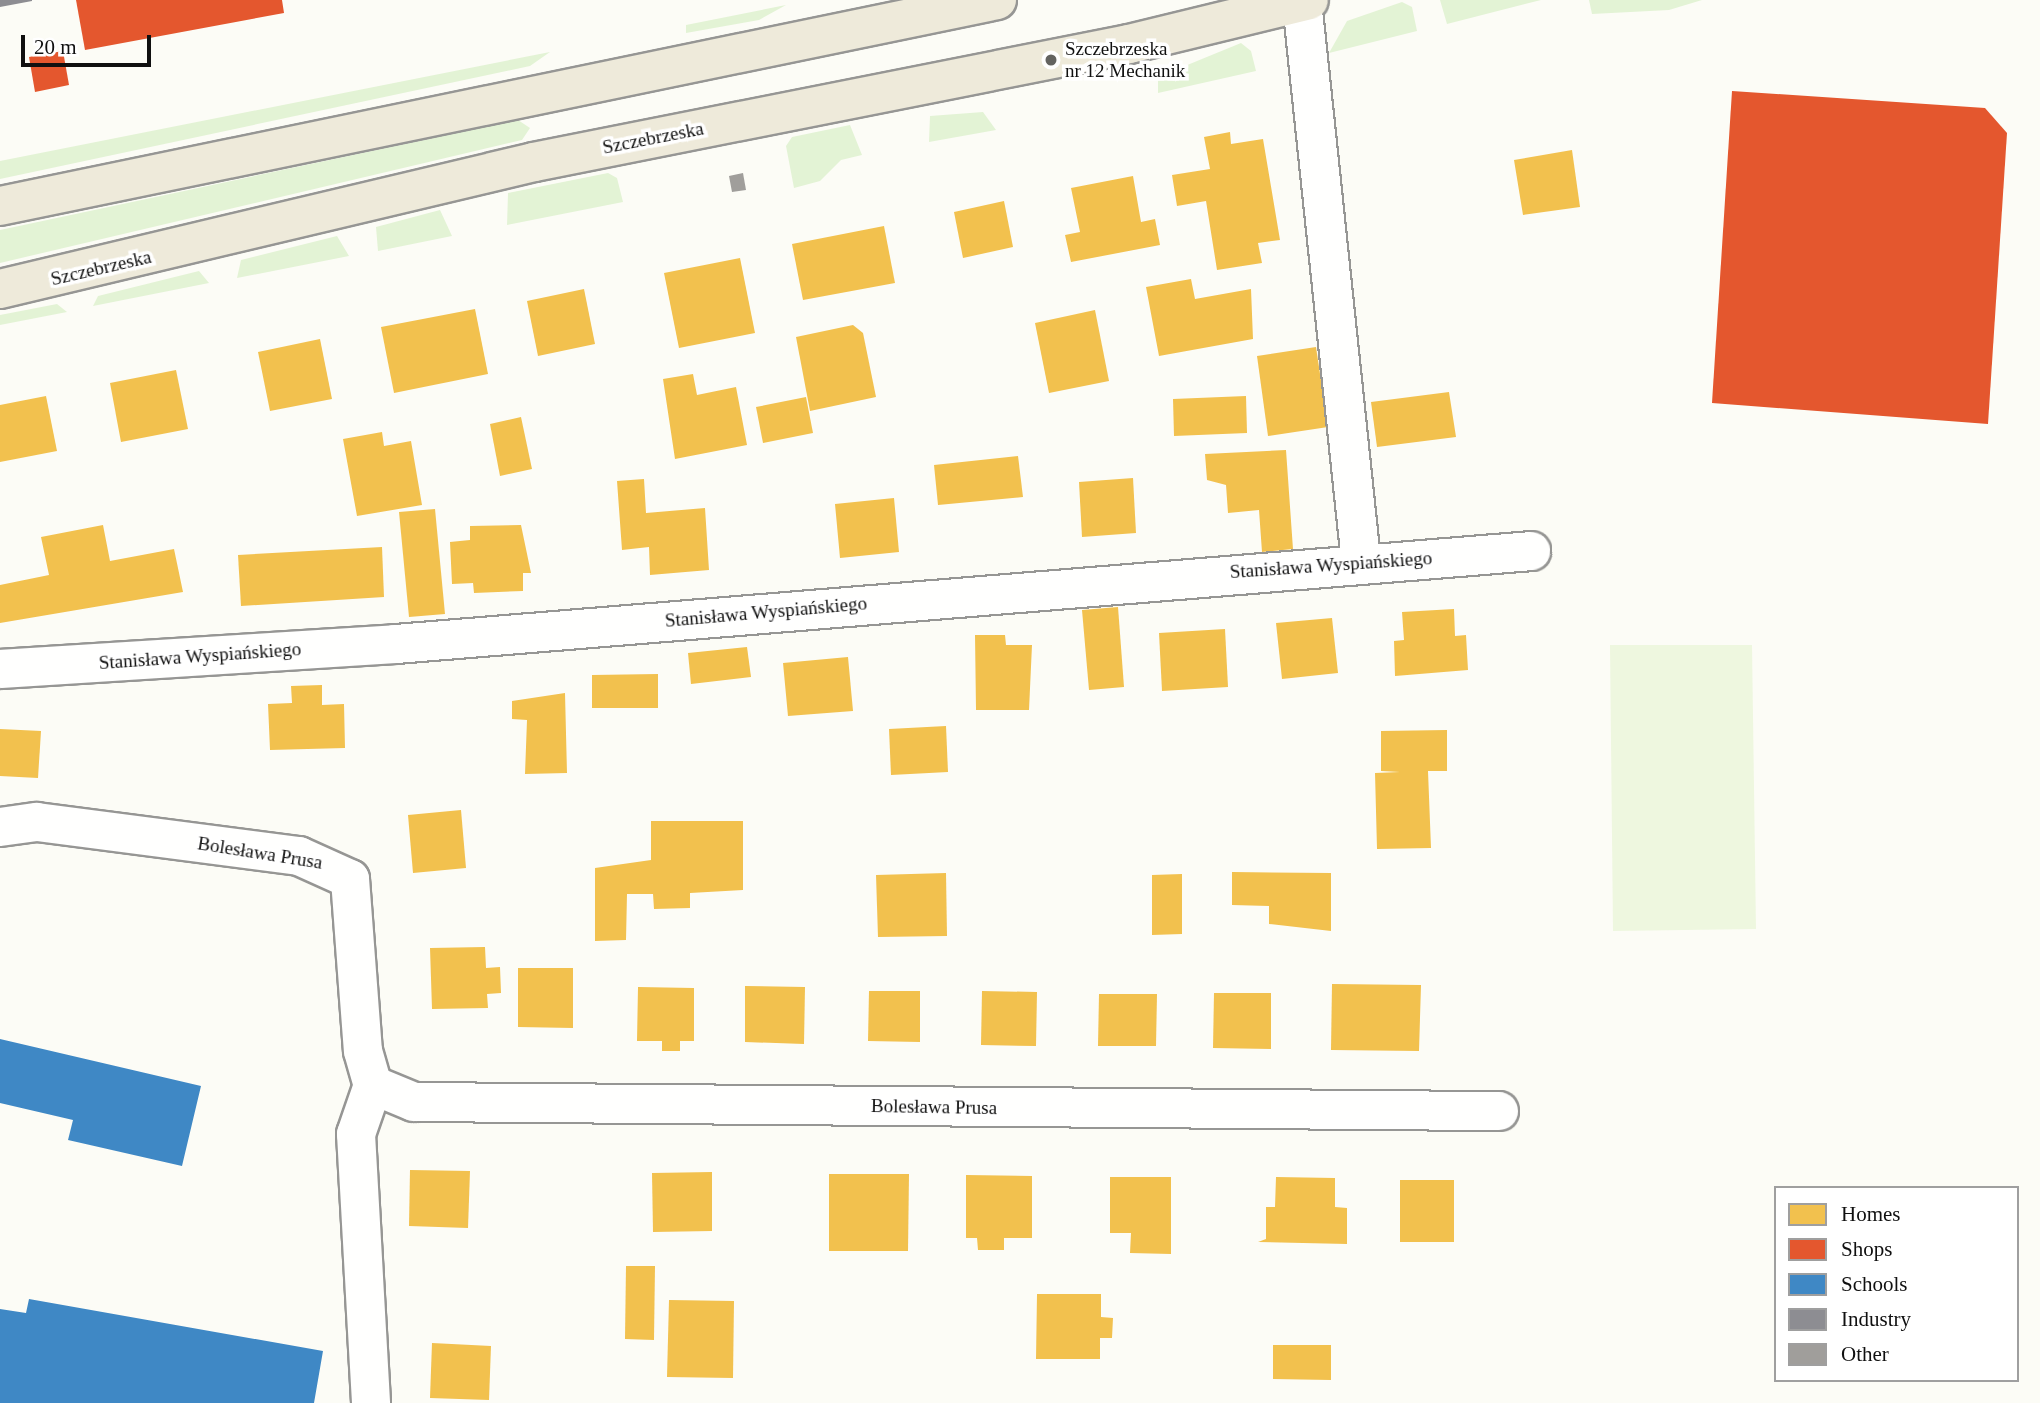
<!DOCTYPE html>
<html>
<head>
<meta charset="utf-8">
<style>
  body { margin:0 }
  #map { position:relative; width:2040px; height:1403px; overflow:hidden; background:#fcfcf6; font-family:"Times New Roman",serif }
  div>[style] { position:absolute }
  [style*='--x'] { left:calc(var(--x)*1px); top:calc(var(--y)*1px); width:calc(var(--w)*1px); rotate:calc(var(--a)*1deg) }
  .green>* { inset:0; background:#e3f3d5 }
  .pitch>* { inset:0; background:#eef7df }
  .homes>* { inset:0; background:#f2c14e }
  .shops>* { inset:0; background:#e4572e }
  .schools>* { inset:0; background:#3f88c5 }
  .industry>* { inset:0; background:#8d8d92 }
  .building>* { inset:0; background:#a09e9b }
  .roads { filter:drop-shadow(2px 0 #969694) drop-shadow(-2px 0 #969694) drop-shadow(0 2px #969694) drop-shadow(0 -2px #969694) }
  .minor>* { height:38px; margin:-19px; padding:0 19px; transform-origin:19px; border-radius:19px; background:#fffffe }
  .primary>* { height:38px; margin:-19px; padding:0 19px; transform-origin:19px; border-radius:19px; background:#eeeada }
  .dots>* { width:19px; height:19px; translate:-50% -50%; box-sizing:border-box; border:4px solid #fff; border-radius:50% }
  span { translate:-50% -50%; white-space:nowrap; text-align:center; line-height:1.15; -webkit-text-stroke:7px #fff; paint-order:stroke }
  .poi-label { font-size:19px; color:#101010 }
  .left { translate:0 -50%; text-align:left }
  .street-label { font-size:19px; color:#101010 }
  .legend { position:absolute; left:1774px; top:1186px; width:245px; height:196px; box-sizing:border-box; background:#fff; border:2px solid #9f9f9f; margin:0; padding:9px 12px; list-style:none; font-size:21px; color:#101010 }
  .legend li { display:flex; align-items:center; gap:14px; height:35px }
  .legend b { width:35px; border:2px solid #9f9f9f }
  .scale { position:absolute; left:21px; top:35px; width:130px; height:32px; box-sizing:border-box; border:4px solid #101010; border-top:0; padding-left:9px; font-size:21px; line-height:24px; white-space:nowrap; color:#101010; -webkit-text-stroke:5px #fff; paint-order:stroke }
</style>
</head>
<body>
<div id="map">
  <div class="green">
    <i style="clip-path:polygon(1440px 0,1541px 0,1447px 24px)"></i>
    <i style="clip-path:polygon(1589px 0,1702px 0,1669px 10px,1592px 14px)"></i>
    <i style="clip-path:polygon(1402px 2px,1412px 7px,1417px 31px,1329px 53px,1347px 21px)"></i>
    <i style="clip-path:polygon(786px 5px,759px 20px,686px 33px,686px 25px)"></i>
    <i style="clip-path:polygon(1241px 43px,1251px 51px,1256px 71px,1158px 93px,1158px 77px)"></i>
    <i style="clip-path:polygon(550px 52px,530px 66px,0 179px,0 161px)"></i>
    <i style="clip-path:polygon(983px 112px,996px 130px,929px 142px,930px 116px)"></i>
    <i style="clip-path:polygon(518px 120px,530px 128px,522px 140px,0 263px,0 230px)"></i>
    <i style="clip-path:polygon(850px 125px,862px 155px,841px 160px,820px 181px,794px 188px,786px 146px,792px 137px)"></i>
    <i style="clip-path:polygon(608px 173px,617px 178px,623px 202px,507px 225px,508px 193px)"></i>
    <i style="clip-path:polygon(440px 210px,452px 236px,378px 251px,376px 227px)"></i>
    <i style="clip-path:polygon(337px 236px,349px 256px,237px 278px,241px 260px)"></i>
    <i style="clip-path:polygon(199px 271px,209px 283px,93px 306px,98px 296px)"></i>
    <i style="clip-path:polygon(57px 304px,67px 312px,0 325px,0 315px)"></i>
  </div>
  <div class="pitch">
    <i style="clip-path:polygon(1610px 645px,1752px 645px,1756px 929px,1613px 931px)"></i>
  </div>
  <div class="homes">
    <i style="clip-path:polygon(1230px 132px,1231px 144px,1263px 139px,1280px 240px,1258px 243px,1262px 263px,1217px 270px,1206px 201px,1177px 206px,1172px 175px,1210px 169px,1204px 137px)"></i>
    <i style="clip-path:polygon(1572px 150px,1580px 207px,1523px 215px,1514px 160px)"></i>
    <i style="clip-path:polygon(1133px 176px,1141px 222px,1155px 219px,1160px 245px,1071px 262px,1065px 235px,1080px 232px,1071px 188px)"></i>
    <i style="clip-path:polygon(1004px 201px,1013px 247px,963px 258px,954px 212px)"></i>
    <i style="clip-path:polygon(884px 226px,895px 283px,803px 300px,792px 244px)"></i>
    <i style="clip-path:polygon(740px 258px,755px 333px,679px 348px,664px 273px)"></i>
    <i style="clip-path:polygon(1191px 279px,1195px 299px,1251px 289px,1253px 339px,1159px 356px,1146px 287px)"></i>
    <i style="clip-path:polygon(584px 289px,595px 344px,538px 356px,527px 301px)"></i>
    <i style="clip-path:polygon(475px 309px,488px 374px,394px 393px,381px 327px)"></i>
    <i style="clip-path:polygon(1095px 310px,1109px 381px,1049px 393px,1035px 323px)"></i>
    <i style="clip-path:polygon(853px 325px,863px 333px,876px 397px,810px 411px,796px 337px)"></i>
    <i style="clip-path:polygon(320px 339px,332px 399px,270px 411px,258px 352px)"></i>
    <i style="clip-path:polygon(1316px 347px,1328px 427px,1268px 436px,1257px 356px)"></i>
    <i style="clip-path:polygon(176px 370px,188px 429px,121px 442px,110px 383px)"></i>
    <i style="clip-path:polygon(693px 374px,697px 395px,736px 387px,747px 445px,675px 459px,663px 379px)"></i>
    <i style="clip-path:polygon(1449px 392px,1456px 437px,1377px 447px,1371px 402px)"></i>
    <i style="clip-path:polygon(46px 396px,57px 451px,0 462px,0 405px)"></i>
    <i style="clip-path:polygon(1246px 396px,1247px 433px,1174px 436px,1173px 399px)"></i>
    <i style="clip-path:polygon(806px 397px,813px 433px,763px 443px,756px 407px)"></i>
    <i style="clip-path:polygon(521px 417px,532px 469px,500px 476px,490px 424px)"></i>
    <i style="clip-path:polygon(382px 432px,384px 446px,411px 441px,422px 505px,357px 516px,343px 439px)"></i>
    <i style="clip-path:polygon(1286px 450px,1293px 549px,1262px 552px,1259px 510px,1228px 513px,1226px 485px,1207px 480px,1205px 454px)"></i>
    <i style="clip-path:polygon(1018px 456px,1023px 497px,938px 505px,934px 465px)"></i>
    <i style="clip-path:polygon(1133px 478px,1136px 533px,1082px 537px,1079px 482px)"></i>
    <i style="clip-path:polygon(644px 479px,646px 513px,705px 508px,709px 570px,650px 575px,649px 547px,622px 550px,617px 481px)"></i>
    <i style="clip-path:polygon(894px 498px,899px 552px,840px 558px,835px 504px)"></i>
    <i style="clip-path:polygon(435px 509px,445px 614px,409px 617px,399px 512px)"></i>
    <i style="clip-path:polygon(103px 525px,110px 561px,174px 549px,183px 592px,0 623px,0 585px,49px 575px,41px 537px)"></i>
    <i style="clip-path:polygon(521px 525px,531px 573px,523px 573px,523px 591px,474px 593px,473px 583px,452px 584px,450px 542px,470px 540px,470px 526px)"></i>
    <i style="clip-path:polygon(382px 547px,384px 597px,241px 606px,238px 555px)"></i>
    <i style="clip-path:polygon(1118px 607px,1124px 687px,1089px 690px,1082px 610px)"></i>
    <i style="clip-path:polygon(1454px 609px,1455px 636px,1466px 635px,1468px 670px,1395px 676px,1394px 641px,1404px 640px,1402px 612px)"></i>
    <i style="clip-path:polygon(1332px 618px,1338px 673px,1282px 679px,1276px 623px)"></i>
    <i style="clip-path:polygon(1225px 629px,1228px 687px,1162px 691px,1159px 633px)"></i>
    <i style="clip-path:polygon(975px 635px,1005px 635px,1006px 645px,1032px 645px,1029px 710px,976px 710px)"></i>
    <i style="clip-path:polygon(747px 647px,751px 677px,691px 684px,688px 653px)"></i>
    <i style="clip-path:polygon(848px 657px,853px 711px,788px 716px,783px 663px)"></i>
    <i style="clip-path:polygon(658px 674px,658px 708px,592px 708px,592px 675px)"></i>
    <i style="clip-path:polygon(322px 685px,322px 705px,344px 704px,345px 748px,270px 750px,268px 704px,292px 703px,291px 686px)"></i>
    <i style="clip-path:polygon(565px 693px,567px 773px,525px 774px,527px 720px,512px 719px,512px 701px)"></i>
    <i style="clip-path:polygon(946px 726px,948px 772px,891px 775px,889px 729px)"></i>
    <i style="clip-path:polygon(0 729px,41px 731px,38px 778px,0 776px)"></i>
    <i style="clip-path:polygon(1447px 730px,1447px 771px,1428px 771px,1431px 848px,1377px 849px,1375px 773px,1400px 772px,1381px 771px,1381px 731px)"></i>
    <i style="clip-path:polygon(461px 810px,466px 868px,413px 873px,408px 815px)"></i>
    <i style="clip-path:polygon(651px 821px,743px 821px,743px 890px,690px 893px,690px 908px,654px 909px,653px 894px,627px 894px,626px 940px,595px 941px,595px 868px,651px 860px)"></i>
    <i style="clip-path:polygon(1232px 872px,1331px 873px,1331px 931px,1269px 924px,1269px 906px,1232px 905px)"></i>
    <i style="clip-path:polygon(946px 873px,947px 936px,878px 937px,876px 875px)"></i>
    <i style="clip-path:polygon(1182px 874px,1182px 934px,1152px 935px,1152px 875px)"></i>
    <i style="clip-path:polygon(485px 947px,486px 968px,500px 967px,501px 993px,487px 994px,488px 1008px,432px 1009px,430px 948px)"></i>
    <i style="clip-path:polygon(518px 968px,573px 968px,573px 1028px,518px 1027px)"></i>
    <i style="clip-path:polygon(1332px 984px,1421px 985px,1419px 1051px,1331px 1050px)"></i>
    <i style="clip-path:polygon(745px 986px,805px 987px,804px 1044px,745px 1042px)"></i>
    <i style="clip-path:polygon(638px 987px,694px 988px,694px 1041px,680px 1041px,680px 1051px,662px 1051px,662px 1041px,637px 1041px)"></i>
    <i style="clip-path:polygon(869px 991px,920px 991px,920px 1042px,868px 1041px)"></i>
    <i style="clip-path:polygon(982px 991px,1037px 992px,1036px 1046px,981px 1045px)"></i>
    <i style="clip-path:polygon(1214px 993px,1271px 993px,1271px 1049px,1213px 1048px)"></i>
    <i style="clip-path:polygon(1099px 994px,1157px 994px,1156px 1046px,1098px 1046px)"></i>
    <i style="clip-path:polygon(410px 1170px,470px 1171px,468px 1228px,409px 1226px)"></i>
    <i style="clip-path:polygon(712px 1172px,712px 1231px,653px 1232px,652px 1173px)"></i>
    <i style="clip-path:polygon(829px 1174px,909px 1174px,908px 1251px,829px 1251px)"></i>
    <i style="clip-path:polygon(966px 1175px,1032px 1176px,1032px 1238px,1004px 1238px,1004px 1250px,978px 1250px,977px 1238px,966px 1238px)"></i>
    <i style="clip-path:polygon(1110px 1177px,1171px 1177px,1171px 1254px,1130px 1253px,1131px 1233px,1110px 1233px)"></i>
    <i style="clip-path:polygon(1276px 1177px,1335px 1178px,1335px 1207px,1347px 1208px,1347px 1244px,1258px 1242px,1266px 1239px,1266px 1207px,1275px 1207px)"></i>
    <i style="clip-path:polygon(1400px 1180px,1454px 1180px,1454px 1242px,1400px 1242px)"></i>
    <i style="clip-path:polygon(626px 1266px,655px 1266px,654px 1340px,625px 1339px)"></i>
    <i style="clip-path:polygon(1037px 1294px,1101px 1294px,1101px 1317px,1113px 1318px,1112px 1338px,1100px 1338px,1100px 1359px,1036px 1359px)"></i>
    <i style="clip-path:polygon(669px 1300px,734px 1301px,733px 1378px,667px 1377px)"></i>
    <i style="clip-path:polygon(432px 1343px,491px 1346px,489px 1400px,430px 1398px)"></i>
    <i style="clip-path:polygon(1273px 1345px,1331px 1345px,1331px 1380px,1273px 1379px)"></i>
  </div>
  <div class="shops">
    <i style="clip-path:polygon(76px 0,282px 0,284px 13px,85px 50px)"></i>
    <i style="clip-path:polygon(63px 51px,69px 85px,35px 92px,29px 57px)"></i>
    <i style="clip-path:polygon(1732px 91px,1985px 108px,2007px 133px,1988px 424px,1712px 403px)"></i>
  </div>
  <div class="schools">
    <i style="clip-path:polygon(0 1039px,201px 1086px,182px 1166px,68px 1140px,73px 1120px,0 1103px)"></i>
    <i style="clip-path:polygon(29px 1299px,323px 1351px,314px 1403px,0 1403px,0 1309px,26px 1313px)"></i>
  </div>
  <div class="industry">
    <i style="clip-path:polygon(0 0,32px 0,32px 1px,0 7px)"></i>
  </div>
  <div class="building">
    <i style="clip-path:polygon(743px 173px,746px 190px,732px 192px,729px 176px)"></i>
  </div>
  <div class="roads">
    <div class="minor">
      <i style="--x:1302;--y:2;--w:562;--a:83.97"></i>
      <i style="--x:0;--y:669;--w:397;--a:-3.6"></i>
      <i style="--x:396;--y:644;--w:1139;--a:-4.68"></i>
      <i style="--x:0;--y:827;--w:37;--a:-8"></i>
      <i style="--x:37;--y:822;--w:264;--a:7.4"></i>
      <i style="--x:299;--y:856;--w:56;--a:24.3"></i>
      <i style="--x:350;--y:879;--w:172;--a:85.7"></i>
      <i style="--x:363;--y:1051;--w:35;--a:74"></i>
      <i style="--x:373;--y:1085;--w:52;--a:109.1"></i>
      <i style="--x:356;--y:1134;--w:269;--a:86.8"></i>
      <i style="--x:373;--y:1085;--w:44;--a:22.5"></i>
      <i style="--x:414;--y:1102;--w:1085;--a:0.48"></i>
    </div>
    <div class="primary">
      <i style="--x:0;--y:206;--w:1018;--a:-11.67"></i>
      <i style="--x:0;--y:289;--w:549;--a:-13.38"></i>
      <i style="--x:534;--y:162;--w:607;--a:-11.22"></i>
      <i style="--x:1129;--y:44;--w:185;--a:-13.7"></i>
    </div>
  </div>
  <div class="dots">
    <i style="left:1051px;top:60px;background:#636360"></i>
  </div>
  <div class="poi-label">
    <span class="left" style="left:1065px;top:60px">Szczebrzeska<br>nr 12 Mechanik</span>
  </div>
  <div class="street-label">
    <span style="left:653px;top:138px;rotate:-11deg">Szczebrzeska</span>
    <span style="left:101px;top:268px;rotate:-13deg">Szczebrzeska</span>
    <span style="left:1331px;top:565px;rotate:-4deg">Stanisława Wyspiańskiego</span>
    <span style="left:766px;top:612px;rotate:-5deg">Stanisława Wyspiańskiego</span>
    <span style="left:200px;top:656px;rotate:-4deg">Stanisława Wyspiańskiego</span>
    <span style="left:260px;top:853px;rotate:9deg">Bolesława Prusa</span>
    <span style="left:934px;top:1107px;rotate:1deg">Bolesława Prusa</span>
  </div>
  <ul class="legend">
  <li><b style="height:19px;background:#f2c14e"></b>Homes</li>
  <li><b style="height:19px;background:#e4572e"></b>Shops</li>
  <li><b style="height:19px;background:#3f88c5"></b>Schools</li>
  <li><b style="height:19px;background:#8d8d92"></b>Industry</li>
  <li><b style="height:19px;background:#a09e9b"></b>Other</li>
  </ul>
  <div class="scale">20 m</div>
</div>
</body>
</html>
